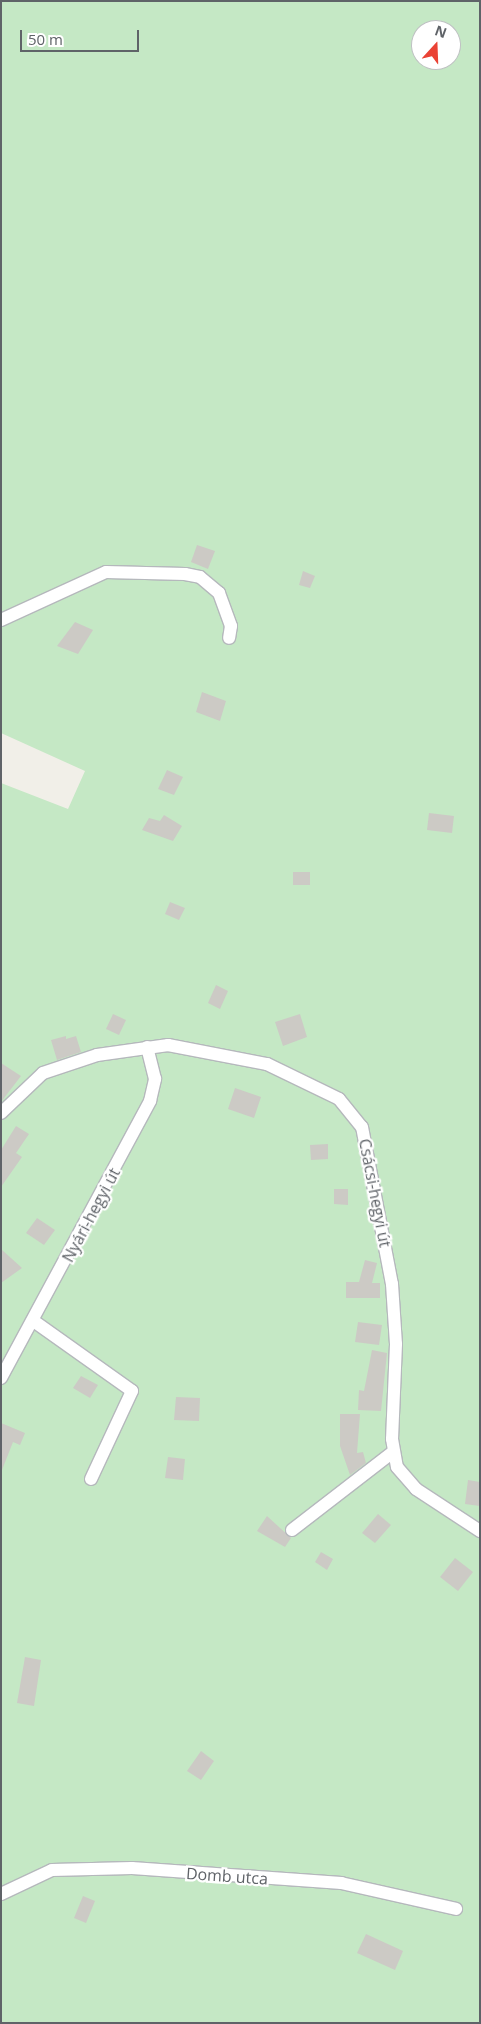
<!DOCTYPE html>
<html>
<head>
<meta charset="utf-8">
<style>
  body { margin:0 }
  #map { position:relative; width:481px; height:2024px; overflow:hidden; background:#f1efe8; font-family:"Open Sans",sans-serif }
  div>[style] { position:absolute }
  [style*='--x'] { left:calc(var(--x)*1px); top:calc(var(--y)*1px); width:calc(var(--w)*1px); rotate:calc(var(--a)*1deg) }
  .green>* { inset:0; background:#c5e8c5 }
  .building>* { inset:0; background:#cccac5 }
  .roads { filter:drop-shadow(1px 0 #b5b8bc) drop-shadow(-1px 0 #b5b8bc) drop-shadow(0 1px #b5b8bc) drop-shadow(0 -1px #b5b8bc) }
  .minor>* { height:12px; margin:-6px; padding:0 6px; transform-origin:6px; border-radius:6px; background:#fff }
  span { translate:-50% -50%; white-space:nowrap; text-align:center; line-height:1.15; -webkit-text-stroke:4.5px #fff; paint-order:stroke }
  .street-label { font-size:16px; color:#5f6368 }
  .frame { position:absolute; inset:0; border:2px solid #5f6368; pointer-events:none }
  .north { position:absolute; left:411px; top:20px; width:50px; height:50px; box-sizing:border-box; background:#fff; border:1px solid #bfc1c3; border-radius:50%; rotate:20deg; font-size:14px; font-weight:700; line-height:20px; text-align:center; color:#5f6368 }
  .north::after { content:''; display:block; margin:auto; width:18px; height:22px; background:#ea4335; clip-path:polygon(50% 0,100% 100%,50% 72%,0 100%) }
  .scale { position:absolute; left:20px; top:30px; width:119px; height:22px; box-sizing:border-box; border:2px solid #5f6368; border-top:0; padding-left:6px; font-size:15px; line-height:18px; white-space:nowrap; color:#5f6368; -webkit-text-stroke:4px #fff; paint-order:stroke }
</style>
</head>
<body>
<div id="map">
  <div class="green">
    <i style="clip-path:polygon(evenodd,1px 1px,480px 1px,480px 2023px,1px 2023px,1px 783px,68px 809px,85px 771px,1px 733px,1px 1px,421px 30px,451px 30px,451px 60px,421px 60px,421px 30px)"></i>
  </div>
  <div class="building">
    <i style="clip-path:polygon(197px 545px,215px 551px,208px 569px,191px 562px)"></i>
    <i style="clip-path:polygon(303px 571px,315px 576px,310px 588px,299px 585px)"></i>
    <i style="clip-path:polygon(75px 622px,93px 630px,78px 654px,57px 646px)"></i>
    <i style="clip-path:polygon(202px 692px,226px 701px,220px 721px,196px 712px)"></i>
    <i style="clip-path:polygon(167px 770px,183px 777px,174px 795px,158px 789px)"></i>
    <i style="clip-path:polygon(429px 813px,454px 816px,452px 833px,427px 830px)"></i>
    <i style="clip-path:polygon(164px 815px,182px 826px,173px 841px,142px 830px,149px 818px,160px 821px)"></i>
    <i style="clip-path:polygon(293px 872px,310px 872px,310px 885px,293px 885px)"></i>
    <i style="clip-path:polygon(170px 902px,185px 908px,179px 920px,165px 914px)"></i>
    <i style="clip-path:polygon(216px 985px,228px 991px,220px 1009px,208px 1003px)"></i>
    <i style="clip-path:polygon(113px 1014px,126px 1020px,119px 1035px,106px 1029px)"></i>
    <i style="clip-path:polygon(300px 1014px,307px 1037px,283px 1046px,275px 1022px)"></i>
    <i style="clip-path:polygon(66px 1036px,66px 1039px,76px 1036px,81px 1052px,57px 1060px,51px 1040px)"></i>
    <i style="clip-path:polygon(1px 1063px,21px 1076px,1px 1102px)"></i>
    <i style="clip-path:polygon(235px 1088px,261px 1097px,254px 1118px,228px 1109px)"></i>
    <i style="clip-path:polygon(16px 1126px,29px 1134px,16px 1153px,22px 1157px,1px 1187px,1px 1150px)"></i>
    <i style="clip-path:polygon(328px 1144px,328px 1159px,311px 1160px,310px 1145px)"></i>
    <i style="clip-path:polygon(334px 1189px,348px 1189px,348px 1205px,334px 1204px)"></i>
    <i style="clip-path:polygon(37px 1218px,55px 1230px,44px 1245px,26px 1233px)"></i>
    <i style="clip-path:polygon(1px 1249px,22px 1268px,1px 1283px)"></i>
    <i style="clip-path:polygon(365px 1260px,377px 1263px,372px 1283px,380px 1283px,380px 1298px,346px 1298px,346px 1282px,359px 1282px)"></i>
    <i style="clip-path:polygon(358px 1322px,382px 1325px,379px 1345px,355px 1342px)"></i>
    <i style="clip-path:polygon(372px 1350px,387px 1353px,381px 1411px,358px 1410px,359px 1390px,364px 1391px)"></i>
    <i style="clip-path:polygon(81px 1376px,98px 1385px,90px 1398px,73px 1388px)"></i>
    <i style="clip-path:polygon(176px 1397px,200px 1398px,199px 1421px,174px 1420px)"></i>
    <i style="clip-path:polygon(340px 1414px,360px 1414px,357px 1453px,363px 1452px,366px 1463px,350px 1475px,340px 1446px)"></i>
    <i style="clip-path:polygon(1px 1423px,25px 1433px,20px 1445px,13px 1442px,2px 1470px)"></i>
    <i style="clip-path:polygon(168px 1457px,185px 1459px,183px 1480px,165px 1478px)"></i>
    <i style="clip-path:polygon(468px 1480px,480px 1482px,480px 1506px,465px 1504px)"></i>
    <i style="clip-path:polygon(378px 1514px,391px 1525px,375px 1543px,362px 1533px)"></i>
    <i style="clip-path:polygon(267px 1516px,291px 1538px,285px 1547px,257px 1531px)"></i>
    <i style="clip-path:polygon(321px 1552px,333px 1559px,327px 1570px,315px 1562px)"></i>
    <i style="clip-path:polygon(455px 1558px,473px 1572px,458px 1591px,440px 1577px)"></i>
    <i style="clip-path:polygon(25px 1657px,41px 1660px,34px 1706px,17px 1703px)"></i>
    <i style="clip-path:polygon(201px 1751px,214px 1761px,201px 1780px,187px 1771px)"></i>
    <i style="clip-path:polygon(83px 1896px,95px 1901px,86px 1923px,74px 1918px)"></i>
    <i style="clip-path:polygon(366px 1934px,403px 1951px,395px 1970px,357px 1953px)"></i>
  </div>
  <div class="roads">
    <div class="minor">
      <i style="--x:1;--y:620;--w:115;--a:-24.6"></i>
      <i style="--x:106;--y:572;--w:79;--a:1.5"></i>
      <i style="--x:185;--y:574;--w:15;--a:11"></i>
      <i style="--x:200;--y:577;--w:25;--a:40"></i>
      <i style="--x:219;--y:593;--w:35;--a:70"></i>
      <i style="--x:231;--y:626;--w:12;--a:99"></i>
      <i style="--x:1;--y:1113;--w:58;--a:-43.6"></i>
      <i style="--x:43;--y:1073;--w:57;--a:-18.4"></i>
      <i style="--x:97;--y:1055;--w:72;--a:-8"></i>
      <i style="--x:168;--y:1045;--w:101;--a:10.9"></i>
      <i style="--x:267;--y:1064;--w:80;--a:25.9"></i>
      <i style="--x:339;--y:1099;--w:36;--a:51"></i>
      <i style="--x:362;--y:1127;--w:160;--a:79.2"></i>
      <i style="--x:392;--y:1284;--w:60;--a:86.2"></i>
      <i style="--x:396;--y:1344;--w:95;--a:92.4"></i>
      <i style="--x:392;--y:1439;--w:28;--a:80"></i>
      <i style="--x:397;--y:1467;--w:29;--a:49"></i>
      <i style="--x:416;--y:1489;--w:77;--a:33.3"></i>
      <i style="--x:35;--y:1322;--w:119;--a:35.4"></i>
      <i style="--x:132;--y:1391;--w:97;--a:115"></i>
      <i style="--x:1;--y:1378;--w:315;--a:-61.7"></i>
      <i style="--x:150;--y:1101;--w:23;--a:-77"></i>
      <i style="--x:155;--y:1079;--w:33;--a:-104"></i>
      <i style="--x:292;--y:1530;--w:128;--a:-37.7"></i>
      <i style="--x:1;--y:1894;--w:56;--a:-25.2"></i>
      <i style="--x:52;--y:1870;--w:80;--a:-1.4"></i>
      <i style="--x:132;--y:1868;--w:210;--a:4.1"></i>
      <i style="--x:341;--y:1883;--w:118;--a:12.7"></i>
    </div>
  </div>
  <div class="street-label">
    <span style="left:375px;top:1193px;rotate:79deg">Csácsi-hegyi út</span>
    <span style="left:91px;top:1215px;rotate:-62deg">Nyári-hegyi út</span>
    <span style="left:227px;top:1876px;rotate:4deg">Domb utca</span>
  </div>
  <div class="frame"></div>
  <div class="north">N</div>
  <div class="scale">50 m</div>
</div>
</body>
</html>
